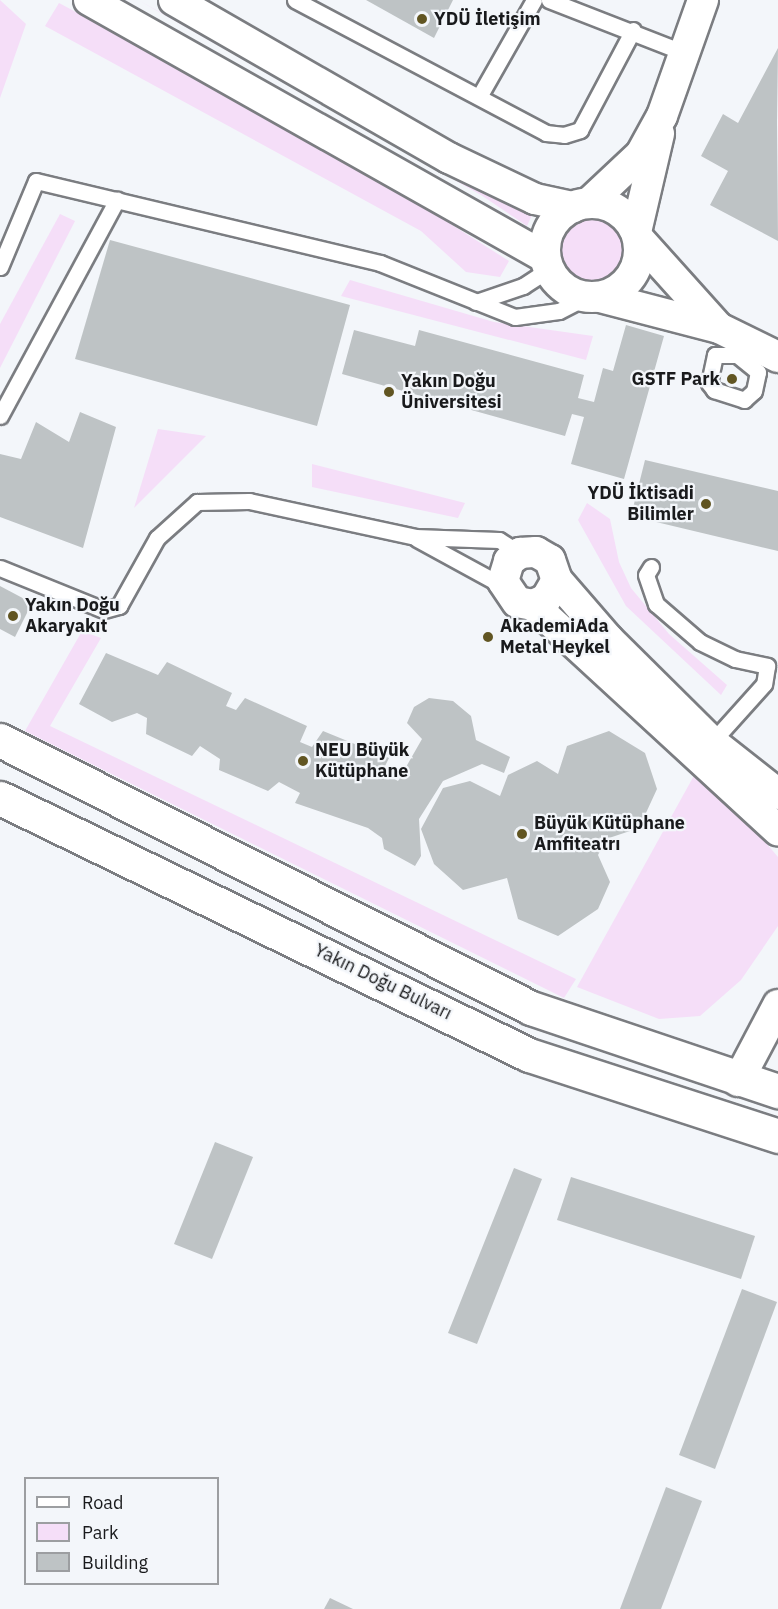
<!DOCTYPE html>
<html>
<head>
<meta charset="utf-8">
<style>
  body { margin:0 }
  #map { position:relative; width:778px; height:1609px; overflow:hidden; background:#f3f6fa; font-family:"IBM Plex Sans",sans-serif }
  div>[style] { position:absolute }
  [style*='--x'] { left:calc(var(--x)*1px); top:calc(var(--y)*1px); width:calc(var(--w)*1px); rotate:calc(var(--a)*1deg) }
  .green>* { inset:0; background:#f5def8 }
  .round { border-radius:50% }
  .building>* { inset:0; background:#bec3c5 }
  .roads { filter:drop-shadow(2px 0 #7b7d81) drop-shadow(-2px 0 #7b7d81) drop-shadow(0 2px #7b7d81) drop-shadow(0 -2px #7b7d81) }
  .lane>* { height:15px; margin:-7.5px; padding:0 7.5px; transform-origin:7.5px; border-radius:7.5px; background:#fff }
  .street>* { height:30px; margin:-15px; padding:0 15px; transform-origin:15px; border-radius:15px; background:#fff }
  .street>.ring { margin:-15px; padding:0; box-sizing:content-box; background:none; border:30px solid #fff; border-radius:50% }
  .secondary>* { height:33px; margin:-16.5px; padding:0 16.5px; transform-origin:16.5px; border-radius:16.5px; background:#fff }
  .dots>* { width:16px; height:16px; translate:-50% -50%; box-sizing:border-box; border:3px solid #f3f6fa; border-radius:50% }
  span { translate:-50% -50%; white-space:nowrap; text-align:center; line-height:1.15; -webkit-text-stroke:4.5px #f3f6fa; paint-order:stroke }
  .poi-label { font-size:18px; color:#191a1c; font-weight:700 }
  .left { translate:0 -50%; text-align:left }
  .right { translate:-100% -50%; text-align:right }
  .street-label { font-size:18px; color:#191a1c }
  .legend { position:absolute; left:24px; top:1477px; width:195px; height:108px; box-sizing:border-box; background:#f3f6fa; border:2px solid #9c9ea1; margin:0; padding:8px 10px; list-style:none; font-size:18px; color:#191a1c }
  .legend li { display:flex; align-items:center; gap:12px; height:30px }
  .legend b { width:30px; border:2px solid #9c9ea1 }
</style>
</head>
<body>
<div id="map">
  <div class="green">
    <i style="clip-path:polygon(0 0,26px 24px,0 98px)"></i>
    <i style="clip-path:polygon(138px 0,532px 215px,527px 226px,481px 195px)"></i>
    <i style="clip-path:polygon(59px 3px,329px 147px,509px 261px,500px 277px,466px 272px,421px 231px,45px 26px)"></i>
    <i style="clip-path:polygon(60px 214px,75px 221px,0 368px,0 324px)"></i>
    <i class="round" style="left:561px;top:218px;width:64px;height:64px"></i>
    <i style="clip-path:polygon(350px 280px,494px 322px,593px 336px,586px 360px,341px 296px)"></i>
    <i style="clip-path:polygon(158px 429px,206px 436px,134px 508px)"></i>
    <i style="clip-path:polygon(312px 464px,465px 503px,458px 518px,312px 487px)"></i>
    <i style="clip-path:polygon(587px 503px,610px 519px,619px 562px,631px 588px,669px 634px,727px 685px,721px 695px,626px 606px,578px 520px)"></i>
    <i style="clip-path:polygon(82px 631px,101px 638px,50px 726px,576px 979px,564px 998px,25px 731px)"></i>
    <i style="clip-path:polygon(696px 772px,727px 797px,778px 857px,778px 926px,741px 980px,700px 1016px,659px 1019px,577px 987px)"></i>
  </div>
  <div class="building">
    <i style="clip-path:polygon(366px 0,453px 0,434px 38px)"></i>
    <i style="clip-path:polygon(778px 48px,777px 122px,778px 241px,710px 205px,728px 171px,701px 156px,723px 114px,738px 123px)"></i>
    <i style="clip-path:polygon(110px 240px,350px 305px,317px 426px,75px 359px)"></i>
    <i style="clip-path:polygon(626px 325px,664px 336px,624px 479px,571px 464px,584px 417px,572px 414px,565px 436px,342px 374px,354px 330px,415px 346px,419px 330px,584px 375px,578px 398px,594px 402px,603px 368px,613px 371px)"></i>
    <i style="clip-path:polygon(80px 412px,116px 427px,83px 548px,0 517px,0 454px,21px 459px,36px 422px,69px 442px)"></i>
    <i style="clip-path:polygon(645px 460px,778px 491px,778px 551px,631px 516px)"></i>
    <i style="clip-path:polygon(0 586px,32px 603px,15px 637px,0 629px)"></i>
    <i style="clip-path:polygon(106px 653px,158px 675px,167px 662px,232px 693px,226px 706px,236px 710px,245px 698px,307px 726px,300px 742px,312px 747px,323px 731px,389px 758px,382px 772px,398px 781px,422px 739px,407px 723px,414px 707px,429px 698px,453px 701px,471px 716px,476px 740px,510px 757px,504px 773px,482px 764px,443px 781px,419px 819px,421px 856px,415px 866px,384px 849px,382px 838px,368px 828px,295px 803px,300px 793px,279px 782px,268px 791px,219px 770px,220px 759px,200px 746px,192px 756px,146px 734px,147px 718px,137px 713px,112px 722px,79px 704px)"></i>
    <i style="clip-path:polygon(609px 731px,645px 753px,657px 789px,639px 828px,606px 839px,598px 855px,610px 882px,598px 909px,558px 936px,518px 919px,507px 878px,463px 890px,434px 864px,421px 829px,443px 788px,470px 781px,500px 796px,508px 775px,537px 761px,558px 774px,567px 746px)"></i>
    <i style="clip-path:polygon(215px 1142px,253px 1157px,212px 1259px,174px 1244px)"></i>
    <i style="clip-path:polygon(514px 1168px,542px 1179px,477px 1344px,448px 1333px)"></i>
    <i style="clip-path:polygon(571px 1177px,755px 1236px,741px 1279px,557px 1220px)"></i>
    <i style="clip-path:polygon(742px 1289px,777px 1302px,715px 1469px,679px 1455px)"></i>
    <i style="clip-path:polygon(666px 1487px,702px 1501px,661px 1609px,620px 1609px)"></i>
    <i style="clip-path:polygon(330px 1598px,353px 1609px,324px 1609px)"></i>
  </div>
  <div class="roads">
    <div class="lane">
      <i style="--x:295;--y:0;--w:284;--a:27.9"></i>
      <i style="--x:546;--y:133;--w:18;--a:6"></i>
      <i style="--x:564;--y:135;--w:17;--a:-17"></i>
      <i style="--x:580;--y:130;--w:113;--a:-62.1"></i>
      <i style="--x:549;--y:0;--w:146;--a:21.3"></i>
      <i style="--x:480;--y:95;--w:109;--a:-60.4"></i>
      <i style="--x:0;--y:267;--w:93;--a:-67.3"></i>
      <i style="--x:36;--y:181;--w:354;--a:13.4"></i>
      <i style="--x:380;--y:263;--w:145;--a:21.8"></i>
      <i style="--x:515;--y:317;--w:44;--a:-7.8"></i>
      <i style="--x:559;--y:311;--w:31;--a:-27"></i>
      <i style="--x:476;--y:302;--w:50;--a:-18.8"></i>
      <i style="--x:523;--y:286;--w:31;--a:-33"></i>
      <i style="--x:737;--y:355;--w:22;--a:180"></i>
      <i style="--x:715;--y:355;--w:29;--a:102"></i>
      <i style="--x:709;--y:383;--w:9;--a:54"></i>
      <i style="--x:714;--y:390;--w:32;--a:18"></i>
      <i style="--x:744;--y:400;--w:13;--a:-42"></i>
      <i style="--x:754;--y:391;--w:19;--a:-78"></i>
      <i style="--x:758;--y:372;--w:27;--a:-141"></i>
      <i style="--x:737;--y:355;--w:17;--a:-54"></i>
      <i style="--x:0;--y:416;--w:246;--a:-61.6"></i>
      <i style="--x:417;--y:539;--w:100;--a:28.6"></i>
      <i style="--x:651;--y:567;--w:9;--a:122"></i>
      <i style="--x:646;--y:575;--w:31;--a:71"></i>
      <i style="--x:656;--y:604;--w:58;--a:40.8"></i>
      <i style="--x:700;--y:642;--w:39;--a:26"></i>
      <i style="--x:735;--y:659;--w:33;--a:12"></i>
      <i style="--x:767;--y:666;--w:18;--a:99"></i>
      <i style="--x:764;--y:684;--w:78;--a:131.9"></i>
      <i style="--x:0;--y:568;--w:112;--a:22"></i>
      <i style="--x:104;--y:610;--w:16;--a:-15"></i>
      <i style="--x:119;--y:606;--w:78;--a:-60.8"></i>
      <i style="--x:157;--y:538;--w:54;--a:-42"></i>
      <i style="--x:197;--y:502;--w:52;--a:-1.1"></i>
      <i style="--x:249;--y:501;--w:170;--a:12.2"></i>
      <i style="--x:415;--y:537;--w:84;--a:2"></i>
      <i style="--x:499;--y:540;--w:25;--a:32"></i>
    </div>
    <div class="street">
      <i style="--x:89;--y:0;--w:523;--a:29.41"></i>
      <i style="--x:174;--y:0;--w:317;--a:29.9"></i>
      <i style="--x:449;--y:158;--w:95;--a:25.5"></i>
      <i style="--x:535;--y:199;--w:39;--a:12"></i>
      <i class="ring" style="left:545px;top:203px;width:64px;height:64px"></i>
      <i style="--x:589;--y:203;--w:71;--a:-43.3"></i>
      <i style="--x:641;--y:154;--w:43;--a:-61.1"></i>
      <i style="--x:662;--y:116;--w:123;--a:-70.5"></i>
      <i style="--x:636;--y:232;--w:101;--a:-76.8"></i>
      <i style="--x:638;--y:238;--w:117;--a:48.1"></i>
      <i style="--x:600;--y:297;--w:123;--a:14.6"></i>
      <i style="--x:719;--y:328;--w:66;--a:26.2"></i>
      <i style="--x:557;--y:580;--w:22;--a:120"></i>
      <i style="--x:546;--y:599;--w:14;--a:155"></i>
      <i style="--x:533;--y:605;--w:16;--a:-169"></i>
      <i style="--x:517;--y:602;--w:25;--a:-124"></i>
      <i style="--x:503;--y:581;--w:21;--a:-73"></i>
      <i style="--x:509;--y:561;--w:14;--a:-36"></i>
      <i style="--x:520;--y:553;--w:16;--a:-4"></i>
      <i style="--x:536;--y:552;--w:16;--a:30"></i>
      <i style="--x:550;--y:560;--w:21;--a:71"></i>
      <i style="--x:557;--y:580;--w:79;--a:49.1"></i>
      <i style="--x:609;--y:640;--w:145;--a:44.7"></i>
      <i style="--x:712;--y:742;--w:84;--a:38.2"></i>
      <i style="--x:533;--y:605;--w:333;--a:42.6"></i>
      <i style="--x:738;--y:1081;--w:86;--a:-62.2"></i>
    </div>
    <div class="secondary">
      <i style="--x:0;--y:740;--w:595;--a:26.78"></i>
      <i style="--x:531;--y:1008;--w:261;--a:18.6"></i>
      <i style="--x:0;--y:798;--w:588;--a:25.91"></i>
      <i style="--x:529;--y:1055;--w:262;--a:18"></i>
    </div>
  </div>
  <div class="dots">
    <i style="left:422px;top:19px;background:#615522"></i>
    <i style="left:732px;top:379px;background:#615522"></i>
    <i style="left:389px;top:392px;background:#615522"></i>
    <i style="left:706px;top:504px;background:#615522"></i>
    <i style="left:13px;top:616px;background:#615522"></i>
    <i style="left:488px;top:637px;background:#615522"></i>
    <i style="left:303px;top:761px;background:#615522"></i>
    <i style="left:522px;top:834px;background:#615522"></i>
  </div>
  <div class="poi-label">
    <span class="left" style="left:434px;top:19px">YDÜ İletişim</span>
    <span class="right" style="left:720px;top:379px">GSTF Park</span>
    <span class="left" style="left:401px;top:392px">Yakın Doğu<br>Üniversitesi</span>
    <span class="right" style="left:694px;top:504px">YDÜ İktisadi<br>Bilimler</span>
    <span class="left" style="left:25px;top:616px">Yakın Doğu<br>Akaryakıt</span>
    <span class="left" style="left:500px;top:637px">AkademiAda<br>Metal Heykel</span>
    <span class="left" style="left:315px;top:761px">NEU Büyük<br>Kütüphane</span>
    <span class="left" style="left:534px;top:834px">Büyük Kütüphane<br>Amfiteatrı</span>
  </div>
  <div class="street-label">
    <span style="left:383px;top:982px;rotate:26deg">Yakın Doğu Bulvarı</span>
  </div>
  <ul class="legend">
  <li><b style="height:8px;background:#fff"></b>Road</li>
  <li><b style="height:16px;background:#f5def8"></b>Park</li>
  <li><b style="height:16px;background:#bec3c5"></b>Building</li>
  </ul>
</div>
</body>
</html>
